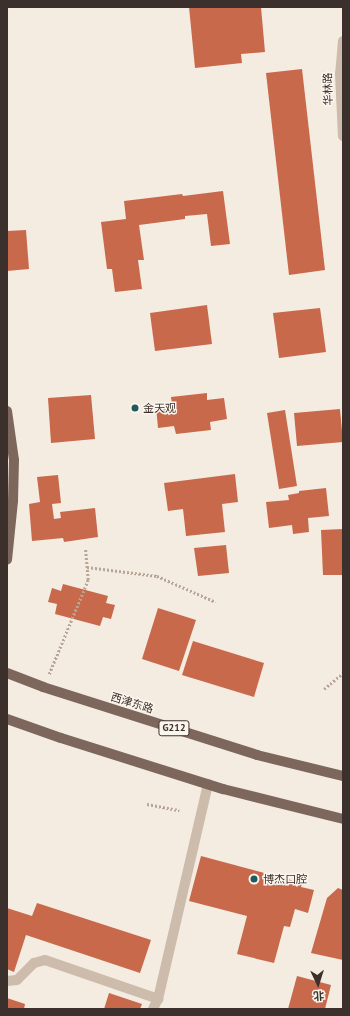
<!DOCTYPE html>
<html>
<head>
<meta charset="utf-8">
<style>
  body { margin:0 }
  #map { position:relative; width:350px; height:1016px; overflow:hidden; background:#f4ebe1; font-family:"PT Sans","Noto Sans SC",sans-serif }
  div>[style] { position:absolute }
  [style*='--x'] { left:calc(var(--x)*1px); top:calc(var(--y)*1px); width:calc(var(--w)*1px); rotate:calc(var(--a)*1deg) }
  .building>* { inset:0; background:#c8694b }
  .path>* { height:2.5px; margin-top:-1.25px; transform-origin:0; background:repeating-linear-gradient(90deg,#b9a596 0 2px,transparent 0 4px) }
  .service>* { height:10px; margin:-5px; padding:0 5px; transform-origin:5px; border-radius:5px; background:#cdbbac }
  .tertiary>* { height:10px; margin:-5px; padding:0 5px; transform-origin:5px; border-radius:5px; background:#cdbbac }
  .primary>* { height:10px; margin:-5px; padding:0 5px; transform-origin:5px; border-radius:5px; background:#7d675c }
  .dots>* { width:11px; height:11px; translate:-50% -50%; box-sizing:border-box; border:2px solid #fbf5ee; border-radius:50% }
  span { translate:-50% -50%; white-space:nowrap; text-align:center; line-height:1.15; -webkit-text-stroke:3px #fbf5ee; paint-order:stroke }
  .shield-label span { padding:1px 3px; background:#fbf5ee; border:1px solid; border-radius:3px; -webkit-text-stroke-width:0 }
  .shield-label { font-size:10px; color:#3b302b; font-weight:700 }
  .street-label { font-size:11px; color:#3b302b }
  .poi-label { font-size:11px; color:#3b302b }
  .left { translate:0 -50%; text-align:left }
  .frame { position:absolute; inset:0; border:8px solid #3b302b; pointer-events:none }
  .north { position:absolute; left:298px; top:964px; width:40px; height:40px; -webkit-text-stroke:3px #fbf5ee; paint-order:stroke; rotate:176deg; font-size:11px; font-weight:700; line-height:16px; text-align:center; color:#3b302b }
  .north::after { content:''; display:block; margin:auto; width:14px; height:18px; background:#3b302b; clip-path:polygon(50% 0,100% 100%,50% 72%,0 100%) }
</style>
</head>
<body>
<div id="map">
  <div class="building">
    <i style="clip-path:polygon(189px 7px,261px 7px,265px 52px,241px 54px,242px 63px,195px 68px)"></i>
    <i style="clip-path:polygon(302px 69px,325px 270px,289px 275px,266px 73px)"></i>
    <i style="clip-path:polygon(223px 191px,230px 244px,211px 246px,207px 214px,185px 216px,185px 219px,139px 225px,144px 260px,138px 260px,142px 289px,115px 292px,112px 269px,107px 269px,101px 222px,126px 219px,124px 201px,182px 194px,183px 196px)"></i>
    <i style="clip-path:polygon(26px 230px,29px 269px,7px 271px,7px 231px)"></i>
    <i style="clip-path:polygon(207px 305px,212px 344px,155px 351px,150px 313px)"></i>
    <i style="clip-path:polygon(320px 308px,326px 352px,279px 358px,273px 313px)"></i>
    <i style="clip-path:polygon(207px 393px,207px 400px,224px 398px,227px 419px,210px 422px,211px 430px,176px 434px,174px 426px,158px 428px,156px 406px,172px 404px,171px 397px)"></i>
    <i style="clip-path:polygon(91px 395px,95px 439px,51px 443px,48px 398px)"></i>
    <i style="clip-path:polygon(340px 409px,343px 442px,297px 446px,294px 413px)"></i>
    <i style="clip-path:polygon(285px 410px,297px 486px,279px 489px,267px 413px)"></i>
    <i style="clip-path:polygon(235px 474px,238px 502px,222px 504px,225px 532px,186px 536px,183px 509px,168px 511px,164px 483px)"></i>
    <i style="clip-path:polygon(58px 475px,61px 503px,52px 504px,54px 519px,61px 518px,60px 512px,95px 508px,98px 537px,64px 542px,63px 538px,32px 541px,29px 504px,40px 502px,37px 477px)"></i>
    <i style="clip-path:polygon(326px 488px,329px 516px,308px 518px,309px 532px,293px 534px,292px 525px,269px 528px,266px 502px,289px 500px,288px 495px,299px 493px,299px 491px)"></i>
    <i style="clip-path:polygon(343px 529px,343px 575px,323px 575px,321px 530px)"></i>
    <i style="clip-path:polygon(226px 545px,229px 573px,198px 576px,194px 548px)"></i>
    <i style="clip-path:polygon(63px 584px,108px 596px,106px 603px,115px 605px,111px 619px,103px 617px,100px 626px,55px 614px,57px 604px,48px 602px,52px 588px,61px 591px)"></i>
    <i style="clip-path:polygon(158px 608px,196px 620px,179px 671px,142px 659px)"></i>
    <i style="clip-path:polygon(193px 641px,264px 663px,254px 697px,182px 675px)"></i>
    <i style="clip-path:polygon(201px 856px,302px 883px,301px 887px,314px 890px,308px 913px,295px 909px,290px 927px,284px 926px,274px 963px,237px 954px,247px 916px,189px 901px)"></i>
    <i style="clip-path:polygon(338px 888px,343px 890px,343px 960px,311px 953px,327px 898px)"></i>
    <i style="clip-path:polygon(37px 903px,151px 940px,140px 973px,26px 935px,14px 972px,7px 969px,7px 908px,32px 916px)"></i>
    <i style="clip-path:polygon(297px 976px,331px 985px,325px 1009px,288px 1009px)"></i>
    <i style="clip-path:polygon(109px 993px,142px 1004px,140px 1009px,104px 1009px)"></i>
    <i style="clip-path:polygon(7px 998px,25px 1004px,24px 1009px,7px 1009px)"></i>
  </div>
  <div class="path">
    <i style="--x:87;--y:567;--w:71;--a:7.3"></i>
    <i style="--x:157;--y:576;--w:64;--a:23.8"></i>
    <i style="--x:49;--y:674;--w:102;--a:-67.5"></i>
    <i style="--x:88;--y:580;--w:32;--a:-95"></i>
    <i style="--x:324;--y:689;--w:25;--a:-40"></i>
    <i style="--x:147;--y:804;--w:33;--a:11"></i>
  </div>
  <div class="service">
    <i style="--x:7;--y:981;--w:10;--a:-6"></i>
    <i style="--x:17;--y:980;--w:24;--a:-45"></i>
    <i style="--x:34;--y:963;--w:11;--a:-15"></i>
    <i style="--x:45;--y:960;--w:120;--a:19"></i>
    <i style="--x:158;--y:999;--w:11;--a:117"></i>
    <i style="--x:158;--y:999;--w:221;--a:-76.9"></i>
  </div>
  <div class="tertiary">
    <i style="--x:343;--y:41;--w:32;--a:95"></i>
    <i style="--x:340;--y:73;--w:63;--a:87.3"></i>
  </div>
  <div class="primary">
    <i style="--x:7;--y:411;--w:49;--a:81.9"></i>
    <i style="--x:14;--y:460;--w:41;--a:91.4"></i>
    <i style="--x:13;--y:501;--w:59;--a:95.8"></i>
    <i style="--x:7;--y:673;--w:39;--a:21"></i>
    <i style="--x:43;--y:687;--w:225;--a:17.6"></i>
    <i style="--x:257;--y:755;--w:89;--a:13.7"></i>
    <i style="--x:7;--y:719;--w:57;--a:19.4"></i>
    <i style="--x:61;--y:738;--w:170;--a:17.5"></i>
    <i style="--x:223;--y:789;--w:124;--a:14"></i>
  </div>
  <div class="dots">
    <i style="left:135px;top:408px;background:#1f5a5e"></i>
    <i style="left:254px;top:879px;background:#1f5a5e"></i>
  </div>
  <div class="shield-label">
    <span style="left:174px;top:728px">G212</span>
  </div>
  <div class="street-label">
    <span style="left:328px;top:89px;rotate:-91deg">华林路</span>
    <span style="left:132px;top:703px;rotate:17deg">西津东路</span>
  </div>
  <div class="poi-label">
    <span class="left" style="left:143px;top:408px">金天观</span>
    <span class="left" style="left:263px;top:879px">博杰口腔</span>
  </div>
  <div class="frame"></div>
  <div class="north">北</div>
</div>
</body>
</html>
